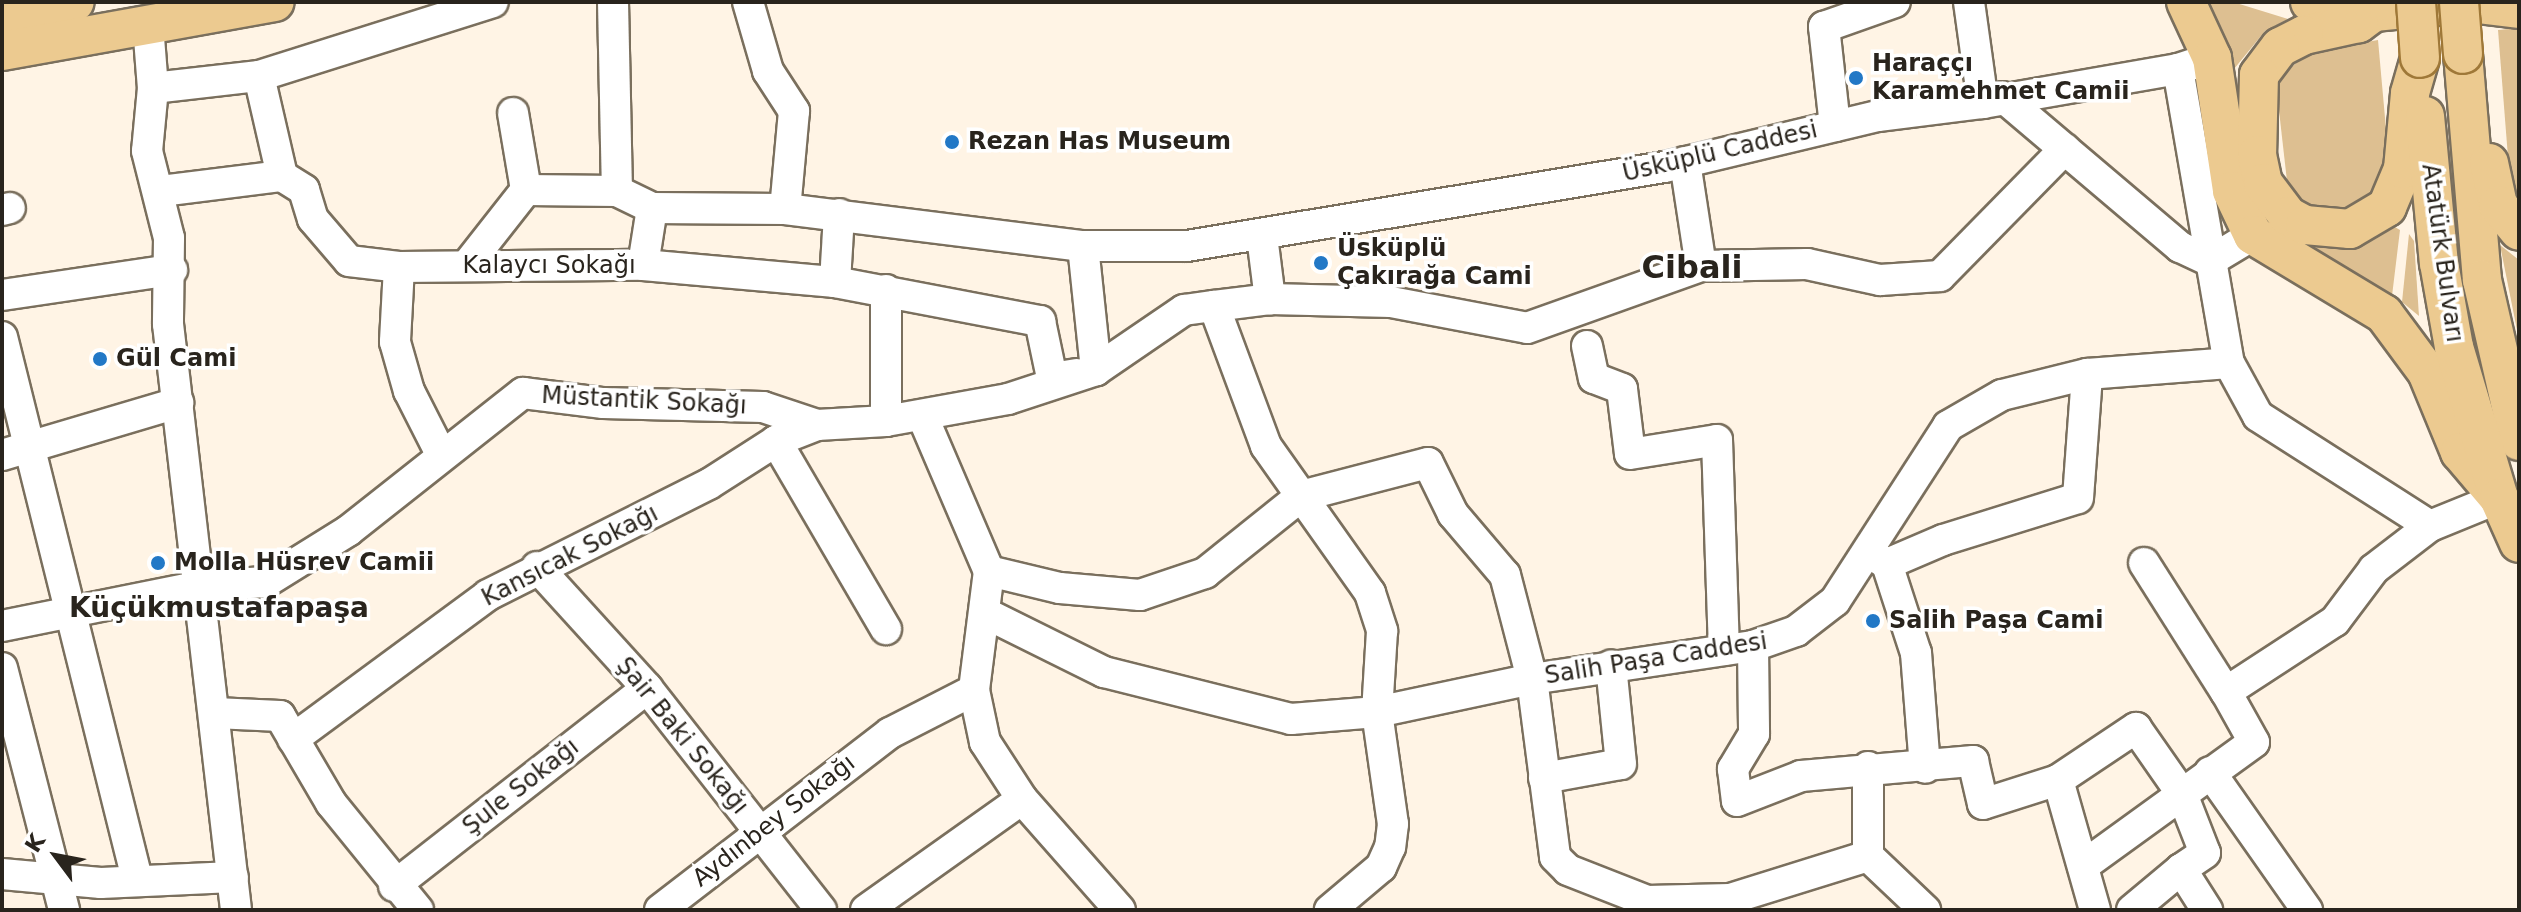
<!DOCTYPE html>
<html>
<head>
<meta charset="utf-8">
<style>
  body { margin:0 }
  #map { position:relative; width:2521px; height:912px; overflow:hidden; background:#fff4e5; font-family:"DejaVu Sans",sans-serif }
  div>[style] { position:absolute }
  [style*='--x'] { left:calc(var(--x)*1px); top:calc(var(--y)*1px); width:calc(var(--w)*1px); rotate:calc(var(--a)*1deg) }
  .green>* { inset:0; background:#ddbf91 }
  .roads { filter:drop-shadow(2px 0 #7a6f5d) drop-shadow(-2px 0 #7a6f5d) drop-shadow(0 2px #7a6f5d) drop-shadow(0 -2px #7a6f5d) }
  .minor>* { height:30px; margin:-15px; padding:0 15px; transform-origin:15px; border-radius:15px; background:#fff }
  .major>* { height:38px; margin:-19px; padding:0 19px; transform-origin:19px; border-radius:19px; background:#ecca90 }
  .bridges { filter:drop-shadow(2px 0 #9f7838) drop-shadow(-2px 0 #9f7838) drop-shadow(0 2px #9f7838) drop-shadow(0 -2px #9f7838) }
  .major-bridge>* { height:38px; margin:-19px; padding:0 19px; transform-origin:19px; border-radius:19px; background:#ecca90 }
  .dots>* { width:22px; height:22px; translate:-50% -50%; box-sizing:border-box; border:4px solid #fff; border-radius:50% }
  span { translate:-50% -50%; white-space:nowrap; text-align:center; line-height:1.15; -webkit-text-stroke:7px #fff; paint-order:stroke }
  .poi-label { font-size:24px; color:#29241d; font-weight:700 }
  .left { translate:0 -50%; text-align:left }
  .street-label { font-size:24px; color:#29241d }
  .quarter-label { font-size:28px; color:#29241d; font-weight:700 }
  .district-label { font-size:32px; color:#29241d; font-weight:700 }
  .frame { position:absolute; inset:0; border:4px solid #29241d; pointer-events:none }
  .north { position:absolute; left:16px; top:816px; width:80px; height:80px; -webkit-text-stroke:6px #fff; paint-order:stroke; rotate:302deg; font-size:22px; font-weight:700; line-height:32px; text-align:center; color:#29241d }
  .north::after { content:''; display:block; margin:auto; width:28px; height:36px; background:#29241d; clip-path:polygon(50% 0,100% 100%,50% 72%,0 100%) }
</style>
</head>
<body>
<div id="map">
  <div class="green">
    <i style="clip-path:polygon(2206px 2px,2233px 2px,2288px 19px,2265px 31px,2234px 69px)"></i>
    <i style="clip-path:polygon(2519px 28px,2519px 198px,2509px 170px,2498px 30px)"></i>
    <i style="clip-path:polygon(2378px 40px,2387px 140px,2379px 186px,2353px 207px,2312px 208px,2288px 190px,2277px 93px,2280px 77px,2309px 52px)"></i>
    <i style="clip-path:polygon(2393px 226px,2400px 230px,2392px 296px,2303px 246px,2346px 249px)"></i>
    <i style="clip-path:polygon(2409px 234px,2414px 241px,2419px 316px,2402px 302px)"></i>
    <i style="clip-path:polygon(2500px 245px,2519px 260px,2519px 340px)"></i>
  </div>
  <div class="roads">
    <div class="minor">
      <i style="--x:613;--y:2;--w:189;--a:88.8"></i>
      <i style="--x:748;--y:2;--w:72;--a:73.8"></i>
      <i style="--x:768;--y:71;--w:48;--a:57"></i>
      <i style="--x:794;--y:111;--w:98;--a:95.2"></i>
      <i style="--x:1969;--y:2;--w:102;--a:82.1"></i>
      <i style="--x:148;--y:25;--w:63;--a:85.5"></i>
      <i style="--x:153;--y:88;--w:63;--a:95.4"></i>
      <i style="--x:147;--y:151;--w:90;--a:75.8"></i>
      <i style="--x:169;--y:238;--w:86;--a:90.7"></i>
      <i style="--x:168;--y:324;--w:590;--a:83.38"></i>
      <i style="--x:2178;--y:69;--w:298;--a:80.2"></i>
      <i style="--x:2229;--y:363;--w:60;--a:61.3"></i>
      <i style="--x:2258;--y:416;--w:204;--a:32.6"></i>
      <i style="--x:2430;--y:526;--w:74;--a:-22.1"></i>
      <i style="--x:259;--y:76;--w:103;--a:77"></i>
      <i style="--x:153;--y:88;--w:107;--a:-6.5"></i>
      <i style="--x:259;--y:76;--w:245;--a:-17.5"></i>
      <i style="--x:2003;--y:97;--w:232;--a:40.3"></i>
      <i style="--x:2180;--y:247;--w:33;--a:25"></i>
      <i style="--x:2210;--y:261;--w:50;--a:-31.2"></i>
      <i style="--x:513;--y:113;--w:78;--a:80.4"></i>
      <i style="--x:1835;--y:126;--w:100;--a:-96.3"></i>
      <i style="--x:1824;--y:27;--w:75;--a:-19.4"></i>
      <i style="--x:1685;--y:162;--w:105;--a:81.3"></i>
      <i style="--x:161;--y:191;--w:122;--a:-7.1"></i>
      <i style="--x:282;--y:176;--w:26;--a:32"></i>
      <i style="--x:304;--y:190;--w:30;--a:73"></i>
      <i style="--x:313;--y:219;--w:55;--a:49.4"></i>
      <i style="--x:349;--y:261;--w:50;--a:6.8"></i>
      <i style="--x:399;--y:267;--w:244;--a:-0.5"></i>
      <i style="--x:643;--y:265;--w:193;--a:5.1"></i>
      <i style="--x:835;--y:282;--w:209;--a:10.8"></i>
      <i style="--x:1040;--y:321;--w:58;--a:78.1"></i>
      <i style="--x:1052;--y:378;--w:25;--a:-9"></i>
      <i style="--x:2;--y:210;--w:8;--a:-14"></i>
      <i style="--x:1262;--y:236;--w:64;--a:82.8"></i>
      <i style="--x:1083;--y:246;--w:125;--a:84"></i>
      <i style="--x:467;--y:265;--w:95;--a:-51.8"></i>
      <i style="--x:526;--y:190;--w:91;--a:0.6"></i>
      <i style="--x:617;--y:191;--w:39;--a:26"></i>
      <i style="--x:652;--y:208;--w:133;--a:0.4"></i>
      <i style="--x:785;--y:209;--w:300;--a:7.1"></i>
      <i style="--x:1083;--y:246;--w:104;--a:0"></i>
      <i style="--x:1187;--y:246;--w:484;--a:-9.4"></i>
      <i style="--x:1665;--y:167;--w:219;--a:-13.5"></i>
      <i style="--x:1878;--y:116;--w:106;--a:-7.1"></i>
      <i style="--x:1983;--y:103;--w:198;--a:-9.9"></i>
      <i style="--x:2178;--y:69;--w:36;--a:-18"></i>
      <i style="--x:643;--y:265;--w:58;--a:-81"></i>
      <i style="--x:399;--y:267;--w:75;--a:93.1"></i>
      <i style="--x:395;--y:342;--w:51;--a:74.1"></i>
      <i style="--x:409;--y:391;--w:71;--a:63.1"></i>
      <i style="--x:835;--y:282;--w:68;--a:-86.6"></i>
      <i style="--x:2;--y:295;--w:172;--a:-8.4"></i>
      <i style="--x:1214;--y:306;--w:149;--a:69.6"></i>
      <i style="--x:1266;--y:446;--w:180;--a:54.7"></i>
      <i style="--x:1370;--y:593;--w:40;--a:72"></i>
      <i style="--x:1382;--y:631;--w:81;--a:93.5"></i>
      <i style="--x:1377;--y:712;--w:113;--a:81.9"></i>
      <i style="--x:1393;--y:824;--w:23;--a:97"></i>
      <i style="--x:1390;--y:847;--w:22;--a:114"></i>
      <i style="--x:1381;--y:867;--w:67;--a:139.9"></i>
      <i style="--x:2;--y:337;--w:559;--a:76.01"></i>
      <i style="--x:1587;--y:346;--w:33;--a:78"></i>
      <i style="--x:1594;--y:378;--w:30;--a:21"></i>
      <i style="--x:1622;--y:389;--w:65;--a:83"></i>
      <i style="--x:1630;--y:454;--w:88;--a:-9.1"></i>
      <i style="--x:1717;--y:440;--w:210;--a:88.1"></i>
      <i style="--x:922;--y:415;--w:170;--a:66.8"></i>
      <i style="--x:989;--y:571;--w:120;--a:97.2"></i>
      <i style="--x:974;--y:690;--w:53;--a:78.1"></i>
      <i style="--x:985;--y:742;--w:68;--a:57"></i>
      <i style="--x:1022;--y:799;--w:148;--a:48.6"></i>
      <i style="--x:886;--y:421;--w:131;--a:-90"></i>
      <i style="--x:776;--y:441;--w:218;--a:59.7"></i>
      <i style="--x:2;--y:455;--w:184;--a:-16.5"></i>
      <i style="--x:1868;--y:552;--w:22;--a:32"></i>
      <i style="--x:1887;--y:564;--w:61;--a:-23.2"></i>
      <i style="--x:1943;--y:540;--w:141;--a:-17.3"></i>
      <i style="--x:2078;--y:498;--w:124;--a:-85.8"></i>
      <i style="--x:2144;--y:563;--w:153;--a:57.6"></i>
      <i style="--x:1887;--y:564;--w:94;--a:72"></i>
      <i style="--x:1916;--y:653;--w:115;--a:85.5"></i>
      <i style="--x:537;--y:567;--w:164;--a:47.7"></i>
      <i style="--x:647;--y:688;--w:282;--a:51.9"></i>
      <i style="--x:989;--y:571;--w:73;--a:13.5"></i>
      <i style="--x:1060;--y:588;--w:80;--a:5"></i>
      <i style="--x:1140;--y:595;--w:69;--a:-18.7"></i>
      <i style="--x:1205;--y:573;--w:123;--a:-38.7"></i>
      <i style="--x:1301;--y:496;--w:131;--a:-14.6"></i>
      <i style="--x:1428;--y:463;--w:57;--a:63.9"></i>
      <i style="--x:1453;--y:514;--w:80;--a:49.6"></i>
      <i style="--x:1505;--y:575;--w:107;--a:75.4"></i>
      <i style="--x:1532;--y:679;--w:179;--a:82.6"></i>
      <i style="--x:1555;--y:857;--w:18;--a:45"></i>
      <i style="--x:1568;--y:870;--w:85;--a:21.4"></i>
      <i style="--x:1647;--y:901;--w:83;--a:-1.4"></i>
      <i style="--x:1730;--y:899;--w:145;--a:-17.3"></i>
      <i style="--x:987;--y:614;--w:131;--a:26.4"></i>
      <i style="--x:1104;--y:672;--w:193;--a:14.1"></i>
      <i style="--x:1291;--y:719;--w:86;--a:-4.7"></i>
      <i style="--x:1377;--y:712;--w:158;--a:-12"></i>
      <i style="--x:1532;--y:679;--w:223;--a:-8.5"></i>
      <i style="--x:1753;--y:646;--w:46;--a:-19.2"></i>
      <i style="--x:1796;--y:631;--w:49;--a:-37.6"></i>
      <i style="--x:1835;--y:601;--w:208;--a:-57.1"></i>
      <i style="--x:1948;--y:426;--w:62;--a:-29.9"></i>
      <i style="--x:2002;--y:395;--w:88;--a:-13.9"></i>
      <i style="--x:2087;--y:374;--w:142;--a:-4.4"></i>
      <i style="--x:2;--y:626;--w:203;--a:-11.4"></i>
      <i style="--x:201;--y:586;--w:65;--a:-3.5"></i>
      <i style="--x:266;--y:582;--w:97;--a:-31.9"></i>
      <i style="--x:348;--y:531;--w:223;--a:-38.3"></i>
      <i style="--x:523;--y:393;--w:81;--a:7.1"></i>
      <i style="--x:603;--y:403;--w:160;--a:1.4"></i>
      <i style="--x:763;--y:407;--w:57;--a:18.4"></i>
      <i style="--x:1753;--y:646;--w:88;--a:89.3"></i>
      <i style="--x:1754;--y:734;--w:41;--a:121"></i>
      <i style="--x:1733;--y:769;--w:32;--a:83"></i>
      <i style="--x:1737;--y:801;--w:69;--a:-21.3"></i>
      <i style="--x:1801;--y:776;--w:173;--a:-5"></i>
      <i style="--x:1973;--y:761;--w:44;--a:76.9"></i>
      <i style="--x:1983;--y:804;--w:79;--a:-17.7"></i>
      <i style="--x:2058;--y:780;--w:94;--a:-33.7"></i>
      <i style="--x:2136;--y:728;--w:80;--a:55.1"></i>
      <i style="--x:2182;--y:794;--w:63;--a:68.7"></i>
      <i style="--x:2205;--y:853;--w:29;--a:146"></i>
      <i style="--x:2181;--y:869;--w:49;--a:57.6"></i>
      <i style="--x:2;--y:668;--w:250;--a:75.6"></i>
      <i style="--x:215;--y:713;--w:65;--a:2.6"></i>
      <i style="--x:280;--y:716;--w:101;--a:59.6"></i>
      <i style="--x:331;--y:803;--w:138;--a:50.9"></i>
      <i style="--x:293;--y:739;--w:242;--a:-36.4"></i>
      <i style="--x:488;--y:595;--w:247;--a:-26.7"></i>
      <i style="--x:709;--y:484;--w:80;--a:-32.7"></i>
      <i style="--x:776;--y:441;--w:44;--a:-21.3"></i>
      <i style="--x:817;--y:425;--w:69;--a:-3.3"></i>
      <i style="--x:886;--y:421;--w:124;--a:-10.2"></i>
      <i style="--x:1008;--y:399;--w:93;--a:-18.2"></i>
      <i style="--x:1096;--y:370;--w:107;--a:-34.3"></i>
      <i style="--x:1184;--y:310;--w:30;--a:-8"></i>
      <i style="--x:1214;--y:306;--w:56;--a:-7.1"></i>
      <i style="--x:1270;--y:299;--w:121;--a:1.4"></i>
      <i style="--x:1391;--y:302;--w:138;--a:10.8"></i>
      <i style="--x:1527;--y:328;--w:185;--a:-19.6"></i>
      <i style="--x:1701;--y:266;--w:106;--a:-1.1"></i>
      <i style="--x:1807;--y:264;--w:75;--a:12.4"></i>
      <i style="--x:1880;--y:280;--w:60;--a:-3.8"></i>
      <i style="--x:1940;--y:276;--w:178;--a:-45.5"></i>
      <i style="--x:1868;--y:767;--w:89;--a:90"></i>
      <i style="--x:2210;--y:772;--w:169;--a:54.9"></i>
      <i style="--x:1544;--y:778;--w:78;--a:-10.3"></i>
      <i style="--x:1621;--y:764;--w:99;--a:-95.8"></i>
      <i style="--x:2058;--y:780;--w:135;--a:74.1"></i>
      <i style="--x:1868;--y:856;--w:79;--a:43.5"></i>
      <i style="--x:2083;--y:866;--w:211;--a:-35.9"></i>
      <i style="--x:2254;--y:742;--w:57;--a:-119.2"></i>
      <i style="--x:2226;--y:692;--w:130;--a:-33.1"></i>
      <i style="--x:2335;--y:621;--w:65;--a:-53.1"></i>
      <i style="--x:2374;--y:569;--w:71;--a:-37.5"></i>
      <i style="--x:2;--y:874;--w:99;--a:5.2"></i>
      <i style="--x:101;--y:883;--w:132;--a:-2.6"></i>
      <i style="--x:394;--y:886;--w:321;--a:-38"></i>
      <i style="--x:660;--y:910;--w:290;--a:-37.6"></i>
      <i style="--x:890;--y:733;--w:94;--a:-27.1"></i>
      <i style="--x:866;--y:910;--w:191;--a:-35.4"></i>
      <i style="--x:2132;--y:910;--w:64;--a:-39.9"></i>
    </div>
    <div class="major">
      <i style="--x:2186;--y:2;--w:62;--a:65.1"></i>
      <i style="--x:2212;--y:58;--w:134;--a:81.4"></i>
      <i style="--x:2232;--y:191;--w:49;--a:64.5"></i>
      <i style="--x:2253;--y:235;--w:153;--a:31.1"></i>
      <i style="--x:2384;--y:314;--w:72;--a:53.4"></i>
      <i style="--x:2427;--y:372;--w:87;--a:67.6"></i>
      <i style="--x:2460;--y:452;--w:60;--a:49.7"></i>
      <i style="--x:2310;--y:2;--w:65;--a:8.9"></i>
      <i style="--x:2374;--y:12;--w:103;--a:-5.5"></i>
      <i style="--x:2469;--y:3;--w:50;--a:6.8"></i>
      <i style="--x:2374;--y:12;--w:19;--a:144"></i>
      <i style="--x:2359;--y:23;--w:56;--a:167.7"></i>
      <i style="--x:2304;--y:35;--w:27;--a:153"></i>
      <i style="--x:2280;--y:47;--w:35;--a:127"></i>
      <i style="--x:2259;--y:75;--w:80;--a:91.4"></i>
      <i style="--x:2257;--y:155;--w:29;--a:78"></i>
      <i style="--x:2263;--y:183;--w:41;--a:52.9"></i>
      <i style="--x:2288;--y:216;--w:19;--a:28"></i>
      <i style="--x:2305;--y:225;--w:45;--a:5.1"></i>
      <i style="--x:2350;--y:229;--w:43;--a:-30.7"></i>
      <i style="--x:2387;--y:207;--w:41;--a:-67.2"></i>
      <i style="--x:2403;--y:169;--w:76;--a:-84.7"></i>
      <i style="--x:2410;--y:93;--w:36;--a:-74"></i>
      <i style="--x:2;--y:21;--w:75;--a:-14.6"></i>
      <i style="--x:2;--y:51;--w:277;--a:-10.2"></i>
      <i style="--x:2463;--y:54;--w:227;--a:85.2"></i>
      <i style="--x:2482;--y:280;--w:165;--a:77.1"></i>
      <i style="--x:2425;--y:116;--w:148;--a:84.6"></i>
      <i style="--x:2439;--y:263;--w:85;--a:79.9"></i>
      <i style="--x:2454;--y:347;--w:158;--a:73.4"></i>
      <i style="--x:2499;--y:498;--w:49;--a:66"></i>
      <i style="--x:2489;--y:163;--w:43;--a:77.9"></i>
      <i style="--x:2498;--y:205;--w:33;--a:51"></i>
    </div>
  </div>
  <div class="bridges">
    <div class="major-bridge">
      <i style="--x:2416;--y:2;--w:56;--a:85.9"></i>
      <i style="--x:2459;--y:2;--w:52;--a:85.6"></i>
    </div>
  </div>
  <div class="dots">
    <i style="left:1856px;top:78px;background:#2278c6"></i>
    <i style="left:952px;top:142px;background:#2278c6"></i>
    <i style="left:1321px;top:263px;background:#2278c6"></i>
    <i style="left:100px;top:359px;background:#2278c6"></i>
    <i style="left:158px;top:563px;background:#2278c6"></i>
    <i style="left:1873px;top:621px;background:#2278c6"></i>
  </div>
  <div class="poi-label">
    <span class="left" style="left:1872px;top:78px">Haraççı<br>Karamehmet Camii</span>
    <span class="left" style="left:968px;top:142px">Rezan Has Museum</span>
    <span class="left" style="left:1337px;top:263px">Üsküplü<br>Çakırağa Cami</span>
    <span class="left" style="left:116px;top:359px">Gül Cami</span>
    <span class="left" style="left:174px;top:563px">Molla Hüsrev Camii</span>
    <span class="left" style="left:1889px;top:621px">Salih Paşa Cami</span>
  </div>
  <div class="street-label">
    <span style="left:1720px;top:152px;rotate:-13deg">Üsküplü Caddesi</span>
    <span style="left:2442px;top:253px;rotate:82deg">Atatürk Bulvarı</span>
    <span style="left:549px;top:266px">Kalaycı Sokağı</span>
    <span style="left:644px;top:401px;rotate:3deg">Müstantik Sokağı</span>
    <span style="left:570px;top:556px;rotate:-27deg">Kansıcak Sokağı</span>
    <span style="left:1656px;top:659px;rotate:-9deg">Salih Paşa Caddesi</span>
    <span style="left:682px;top:736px;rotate:51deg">Şair Baki Sokağı</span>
    <span style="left:521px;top:787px;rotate:-38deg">Şule Sokağı</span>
    <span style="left:774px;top:821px;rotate:-38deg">Aydınbey Sokağı</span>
  </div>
  <div class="quarter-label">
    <span style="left:219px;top:608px">Küçükmustafapaşa</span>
  </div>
  <div class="district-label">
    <span style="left:1692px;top:267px">Cibali</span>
  </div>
  <div class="frame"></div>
  <div class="north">K</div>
</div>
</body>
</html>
